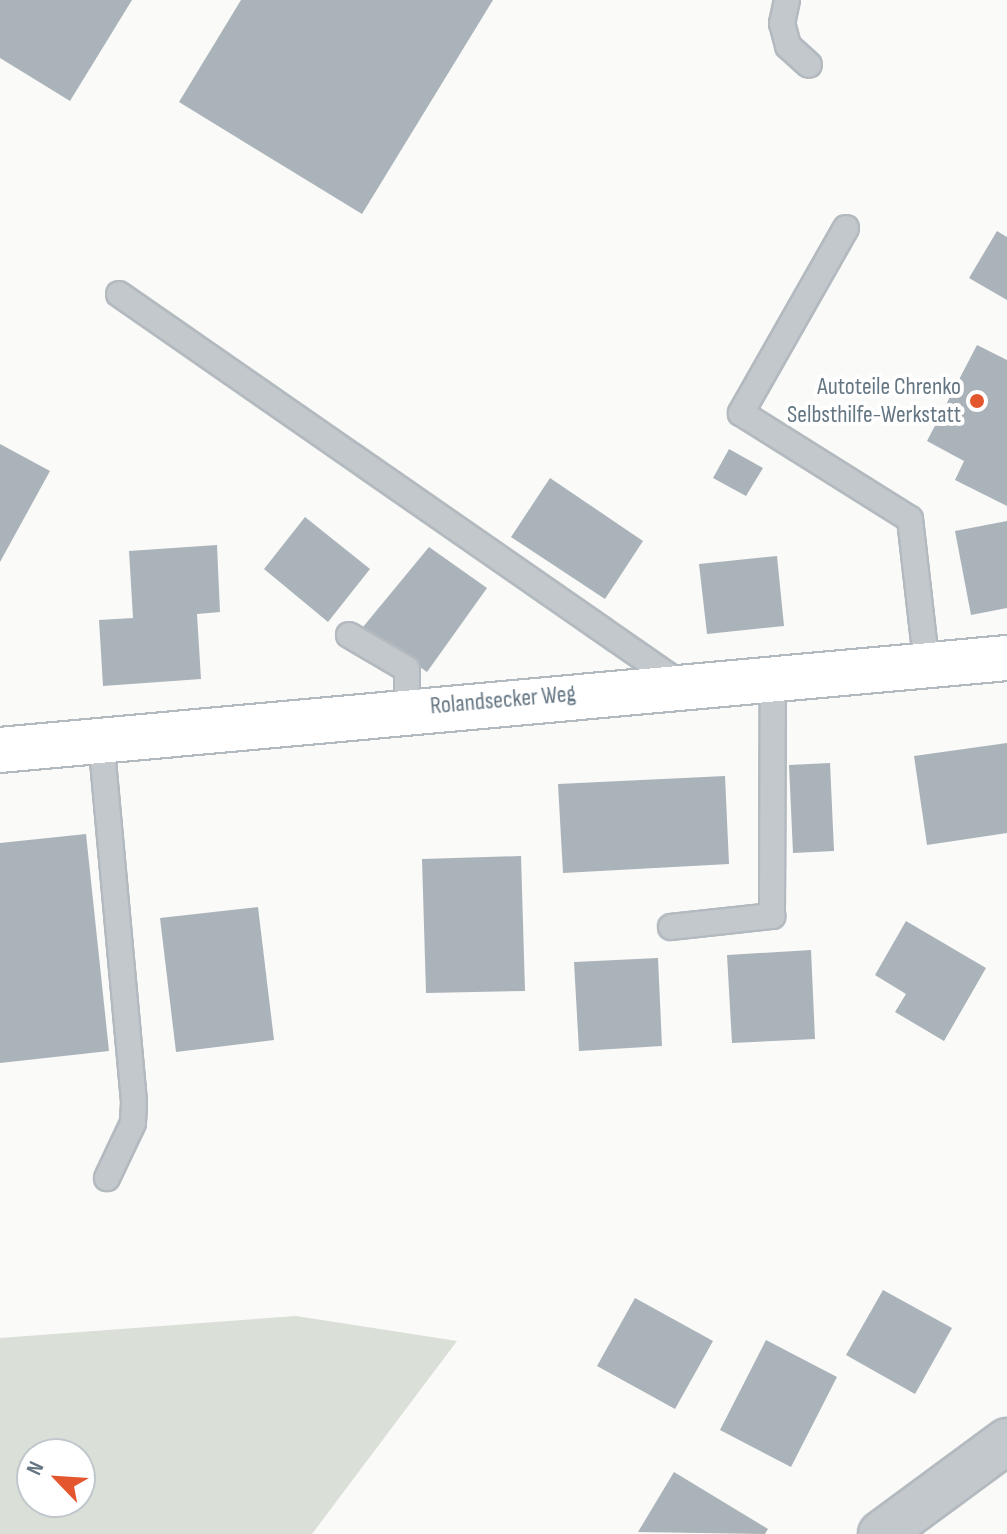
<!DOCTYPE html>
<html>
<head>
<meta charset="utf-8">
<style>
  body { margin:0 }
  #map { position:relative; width:1007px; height:1534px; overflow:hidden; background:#fafaf8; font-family:"Sofia Sans Condensed",sans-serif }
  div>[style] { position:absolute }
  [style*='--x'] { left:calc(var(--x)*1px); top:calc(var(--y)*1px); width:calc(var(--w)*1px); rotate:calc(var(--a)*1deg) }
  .green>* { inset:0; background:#dadfd7 }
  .building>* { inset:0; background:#aab3b9 }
  .roads { filter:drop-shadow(2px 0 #b3babf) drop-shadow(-2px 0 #b3babf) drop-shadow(0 2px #b3babf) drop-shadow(0 -2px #b3babf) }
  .lane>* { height:24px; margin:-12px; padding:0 12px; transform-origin:12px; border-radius:12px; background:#c3c8cc }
  .street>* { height:44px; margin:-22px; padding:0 22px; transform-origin:22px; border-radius:22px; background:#c3c8cc }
  .secondary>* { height:44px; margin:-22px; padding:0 22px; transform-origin:22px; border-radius:22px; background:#fff }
  .dots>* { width:22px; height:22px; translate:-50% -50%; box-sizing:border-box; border:4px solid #fff; border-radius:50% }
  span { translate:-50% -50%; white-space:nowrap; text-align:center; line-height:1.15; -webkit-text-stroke:8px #fff; paint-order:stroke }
  .poi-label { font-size:24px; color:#657683 }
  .right { translate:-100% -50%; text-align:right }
  .street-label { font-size:24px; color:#657683 }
  .north { position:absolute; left:16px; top:1438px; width:80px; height:80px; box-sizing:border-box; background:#fff; border:2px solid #c1c8cd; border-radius:50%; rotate:295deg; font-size:22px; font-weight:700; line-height:32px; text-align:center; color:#657683 }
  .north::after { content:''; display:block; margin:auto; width:28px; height:36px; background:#e4572e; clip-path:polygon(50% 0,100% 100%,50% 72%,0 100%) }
</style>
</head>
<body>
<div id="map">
  <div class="green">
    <i style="clip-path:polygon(evenodd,296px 1316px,457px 1341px,312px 1534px,0 1534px,0 1338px,296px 1316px,32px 1454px,80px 1454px,80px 1502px,32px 1502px,32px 1454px)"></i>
  </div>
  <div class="building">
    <i style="clip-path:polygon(0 0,132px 0,70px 101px,0 58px)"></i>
    <i style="clip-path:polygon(241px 0,493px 0,362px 214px,179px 102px)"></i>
    <i style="clip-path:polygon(997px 231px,1007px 237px,1007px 300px,969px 278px)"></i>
    <i style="clip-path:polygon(977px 345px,1007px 360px,1007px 506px,955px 480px,964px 461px,927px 441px)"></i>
    <i style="clip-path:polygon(0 444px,50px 471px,0 562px)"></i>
    <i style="clip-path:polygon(729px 449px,763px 468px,746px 496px,713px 478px)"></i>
    <i style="clip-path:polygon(550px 478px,643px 541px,605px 599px,511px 537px)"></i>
    <i style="clip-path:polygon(305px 517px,370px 569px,328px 622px,264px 569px)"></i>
    <i style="clip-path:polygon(1007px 521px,1007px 608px,971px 615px,955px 531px)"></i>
    <i style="clip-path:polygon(217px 545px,220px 612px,197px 614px,201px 679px,103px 686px,99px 620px,133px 618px,129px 551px)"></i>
    <i style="clip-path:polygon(429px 547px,487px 588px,427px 672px,363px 627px)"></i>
    <i style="clip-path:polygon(777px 556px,784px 626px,707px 634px,699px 564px)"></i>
    <i style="clip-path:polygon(1007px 743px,1007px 833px,927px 845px,914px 756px)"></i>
    <i style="clip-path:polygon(830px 763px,834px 851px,793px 853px,789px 765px)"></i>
    <i style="clip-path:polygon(725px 776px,729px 864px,563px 873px,558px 784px)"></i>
    <i style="clip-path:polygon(86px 834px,109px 1051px,0 1063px,0 843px)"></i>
    <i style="clip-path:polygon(521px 856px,525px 991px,426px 993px,422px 859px)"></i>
    <i style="clip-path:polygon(258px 907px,274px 1040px,176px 1052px,160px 918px)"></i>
    <i style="clip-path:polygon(906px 921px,986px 968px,944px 1041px,895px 1012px,906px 994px,875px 975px)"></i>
    <i style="clip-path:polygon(811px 950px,815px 1039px,732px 1043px,727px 955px)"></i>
    <i style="clip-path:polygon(658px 958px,662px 1046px,579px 1051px,574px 962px)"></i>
    <i style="clip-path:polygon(883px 1290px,952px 1328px,915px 1394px,846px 1355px)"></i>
    <i style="clip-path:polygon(635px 1298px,713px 1341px,675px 1409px,597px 1366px)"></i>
    <i style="clip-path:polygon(766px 1340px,837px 1377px,791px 1467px,720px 1430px)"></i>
    <i style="clip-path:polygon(674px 1472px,768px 1529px,765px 1534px,638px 1532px)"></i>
  </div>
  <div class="roads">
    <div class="lane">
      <i style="--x:787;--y:0;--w:24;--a:102"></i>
      <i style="--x:782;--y:23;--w:24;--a:75"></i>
      <i style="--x:788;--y:46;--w:28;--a:42"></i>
      <i style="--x:846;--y:228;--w:213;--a:119.6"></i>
      <i style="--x:741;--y:413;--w:199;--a:32.1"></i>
      <i style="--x:910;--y:519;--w:151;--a:83.5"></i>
      <i style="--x:119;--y:294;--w:685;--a:34.78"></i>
      <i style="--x:349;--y:635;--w:67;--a:30.4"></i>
      <i style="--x:407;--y:669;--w:39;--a:90"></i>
      <i style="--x:101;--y:739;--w:365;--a:84.8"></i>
      <i style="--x:134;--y:1103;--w:20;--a:93"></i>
      <i style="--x:133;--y:1123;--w:61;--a:115.3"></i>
      <i style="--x:671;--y:927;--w:102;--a:-6.2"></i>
      <i style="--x:772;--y:916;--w:237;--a:-89.8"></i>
    </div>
    <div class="street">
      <i style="--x:881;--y:1534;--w:157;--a:-36.4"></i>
    </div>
    <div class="secondary">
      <i style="--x:0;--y:750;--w:1011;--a:-5.22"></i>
    </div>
  </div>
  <div class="dots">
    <i style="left:977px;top:401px;background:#e4572e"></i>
  </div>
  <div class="poi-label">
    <span class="right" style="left:961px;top:401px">Autoteile Chrenko<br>Selbsthilfe-Werkstatt</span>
  </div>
  <div class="street-label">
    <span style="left:503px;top:700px;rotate:-5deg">Rolandsecker Weg</span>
  </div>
  <div class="north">N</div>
</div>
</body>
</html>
